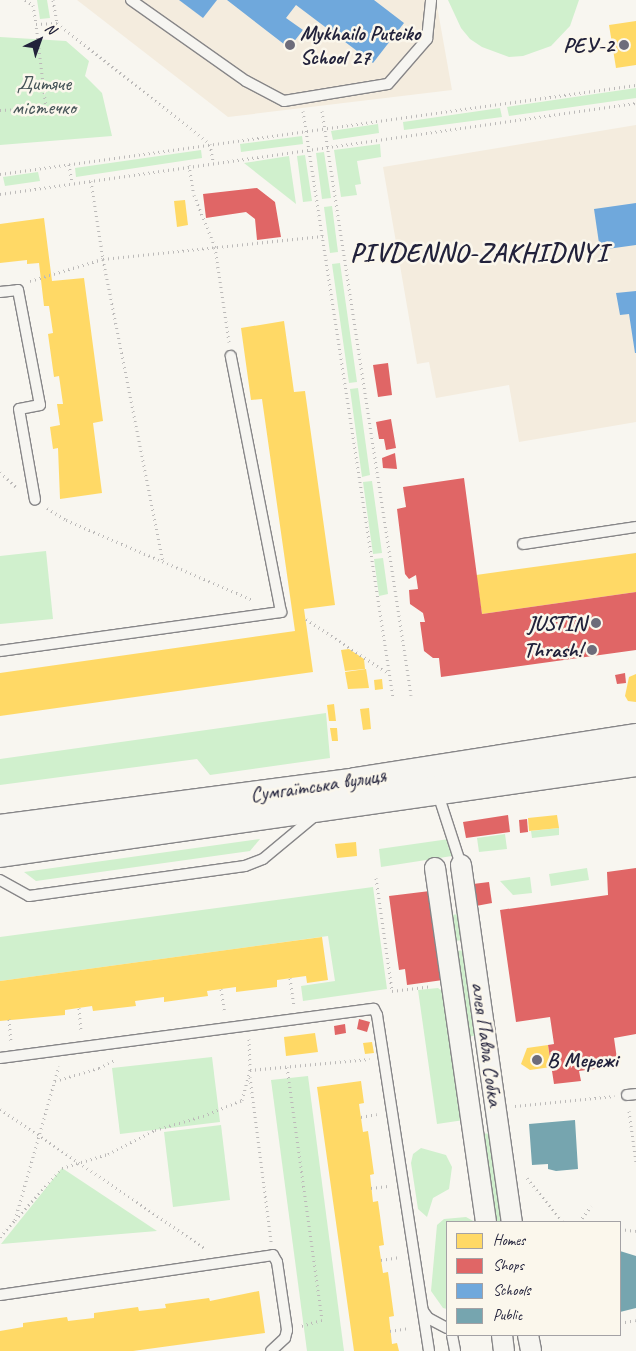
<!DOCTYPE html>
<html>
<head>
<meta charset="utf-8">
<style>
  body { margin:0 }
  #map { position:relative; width:636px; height:1351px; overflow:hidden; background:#f8f6f0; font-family:Caveat,sans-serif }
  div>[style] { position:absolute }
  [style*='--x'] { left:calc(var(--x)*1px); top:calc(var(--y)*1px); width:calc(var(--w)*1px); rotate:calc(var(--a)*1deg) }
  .built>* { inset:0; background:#f4ecde }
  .green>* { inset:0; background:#d0f0cd }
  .homes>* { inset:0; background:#ffd966 }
  .shops>* { inset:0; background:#e06666 }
  .schools>* { inset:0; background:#6fa8dc }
  .public>* { inset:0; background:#76a5af }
  .path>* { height:3px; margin-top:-1.5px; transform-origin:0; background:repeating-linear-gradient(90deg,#bcbab9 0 1px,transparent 0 5px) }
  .roads { filter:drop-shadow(1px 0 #878688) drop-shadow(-1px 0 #878688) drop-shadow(0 1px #878688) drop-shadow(0 -1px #878688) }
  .lane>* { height:10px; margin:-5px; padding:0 5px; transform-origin:5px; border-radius:5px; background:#f6f5f1 }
  .street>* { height:20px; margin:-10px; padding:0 10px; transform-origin:10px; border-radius:10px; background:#f6f5f1 }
  .primary>* { height:28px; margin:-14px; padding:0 14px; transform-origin:14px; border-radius:14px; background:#f6f5f1 }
  .dots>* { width:14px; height:14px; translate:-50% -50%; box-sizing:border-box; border:2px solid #fbf7ec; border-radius:50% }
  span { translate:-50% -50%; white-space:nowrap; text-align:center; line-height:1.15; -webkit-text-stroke:5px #fbf7ec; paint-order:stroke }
  .poi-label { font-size:21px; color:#22223b; font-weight:700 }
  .left { translate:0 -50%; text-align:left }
  .right { translate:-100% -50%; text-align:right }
  .park-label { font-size:21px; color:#465458 }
  .street-label { font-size:21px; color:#22223b }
  .district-label { font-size:26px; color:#22223b; font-weight:700; letter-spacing:1px }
  .legend { position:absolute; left:446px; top:1221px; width:175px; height:115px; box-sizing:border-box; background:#fbf7ec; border:1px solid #a4a2a5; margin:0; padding:6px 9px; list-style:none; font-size:15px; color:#22223b }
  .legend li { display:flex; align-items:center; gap:10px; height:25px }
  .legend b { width:25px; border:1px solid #a4a2a5 }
  .north { position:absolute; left:15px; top:15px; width:50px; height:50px; -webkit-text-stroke:4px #fbf7ec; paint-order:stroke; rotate:42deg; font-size:14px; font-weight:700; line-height:20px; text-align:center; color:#22223b }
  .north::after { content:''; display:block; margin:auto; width:18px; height:22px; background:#22223b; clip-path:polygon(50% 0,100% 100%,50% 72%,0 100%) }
</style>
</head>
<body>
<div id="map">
  <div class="built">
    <i style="clip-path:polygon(77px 0,436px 0,452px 90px,228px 117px)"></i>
    <i style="clip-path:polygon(636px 125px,636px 422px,519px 442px,509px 385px,436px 398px,429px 362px,417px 364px,383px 167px)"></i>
  </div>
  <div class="green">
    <i style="clip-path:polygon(37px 0,47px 0,50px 18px,40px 19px)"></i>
    <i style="clip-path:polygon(448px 0,579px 0,570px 26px,551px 46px,523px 56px,509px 57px,482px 47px,470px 39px,461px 28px)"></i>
    <i style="clip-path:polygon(0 37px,66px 41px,89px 61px,85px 76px,102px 93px,112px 136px,0 145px)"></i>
    <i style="clip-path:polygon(636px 88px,636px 98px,509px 116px,507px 107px)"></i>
    <i style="clip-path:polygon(500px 108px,502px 117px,404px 130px,403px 122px)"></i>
    <i style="clip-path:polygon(378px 124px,379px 133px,333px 140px,331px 131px)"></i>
    <i style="clip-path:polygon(302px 136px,303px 144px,241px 152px,240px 144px)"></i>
    <i style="clip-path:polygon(380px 144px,381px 157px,357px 161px,361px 184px,355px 185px,357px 195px,341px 197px,334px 150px)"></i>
    <i style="clip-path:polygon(201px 150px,202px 158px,76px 177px,75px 168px)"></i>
    <i style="clip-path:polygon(324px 152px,331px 198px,322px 199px,316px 153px)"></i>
    <i style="clip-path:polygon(305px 155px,312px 201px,303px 202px,297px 156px)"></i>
    <i style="clip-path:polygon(289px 156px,296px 204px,244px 163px)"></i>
    <i style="clip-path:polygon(38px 172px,40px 181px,5px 186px,3px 177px)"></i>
    <i style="clip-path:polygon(332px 206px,338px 252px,330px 253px,324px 207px)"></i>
    <i style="clip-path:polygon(340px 263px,357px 382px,349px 383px,332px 264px)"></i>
    <i style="clip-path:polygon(358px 388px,370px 475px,362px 477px,350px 389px)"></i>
    <i style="clip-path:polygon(372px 481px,382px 553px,373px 554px,363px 482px)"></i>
    <i style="clip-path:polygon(46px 551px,53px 619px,0 624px,0 556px)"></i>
    <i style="clip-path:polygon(383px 558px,388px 594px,379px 596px,374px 559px)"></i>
    <i style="clip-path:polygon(326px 713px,330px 758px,210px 775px,197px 759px,0 785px,0 759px)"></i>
    <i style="clip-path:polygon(559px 828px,559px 835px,532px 838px,531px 831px)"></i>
    <i style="clip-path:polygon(505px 834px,507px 849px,479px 852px,477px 838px)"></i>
    <i style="clip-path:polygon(260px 839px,250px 851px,36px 881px,24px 872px)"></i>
    <i style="clip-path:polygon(449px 839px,452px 856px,381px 867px,379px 849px)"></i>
    <i style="clip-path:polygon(587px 868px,589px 880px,551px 886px,549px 874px)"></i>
    <i style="clip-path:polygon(530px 877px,532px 893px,513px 895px,500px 881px)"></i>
    <i style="clip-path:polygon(373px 887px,387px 989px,303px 1001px,301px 986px,335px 981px,328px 936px,0 981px,0 937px)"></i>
    <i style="clip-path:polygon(462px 914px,465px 940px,453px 941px,449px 915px)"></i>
    <i style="clip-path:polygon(467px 950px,479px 1035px,467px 1037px,455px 951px)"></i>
    <i style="clip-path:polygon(438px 988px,446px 994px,464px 1120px,437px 1124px,418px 990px)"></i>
    <i style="clip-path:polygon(212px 1057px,220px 1122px,120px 1134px,112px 1068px)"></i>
    <i style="clip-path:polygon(308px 1076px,344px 1351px,307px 1351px,271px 1080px)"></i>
    <i style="clip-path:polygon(221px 1125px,230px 1200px,173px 1207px,164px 1132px)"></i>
    <i style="clip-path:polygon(493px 1133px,505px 1222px,493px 1222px,480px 1134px)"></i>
    <i style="clip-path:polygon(421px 1148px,446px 1155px,452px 1167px,449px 1189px,433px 1198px,427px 1217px,418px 1209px,411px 1163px,413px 1154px)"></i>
    <i style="clip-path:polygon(62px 1168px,157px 1231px,1px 1244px)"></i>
    <i style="clip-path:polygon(466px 1217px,475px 1222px,447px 1222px,447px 1309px,443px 1308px,431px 1291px,437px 1225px,444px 1219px)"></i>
  </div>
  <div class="homes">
    <i style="clip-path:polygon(636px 21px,636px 65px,616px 68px,609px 25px)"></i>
    <i style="clip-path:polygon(185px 200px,188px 225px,177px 227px,174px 201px)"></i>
    <i style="clip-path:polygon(44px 218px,52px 281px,84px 278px,103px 421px,93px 423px,102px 493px,60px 499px,58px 448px,53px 449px,50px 427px,60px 425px,57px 404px,63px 404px,59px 376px,54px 377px,48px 334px,53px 333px,49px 306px,44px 306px,39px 263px,27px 264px,27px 260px,0 263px,0 224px)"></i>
    <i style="clip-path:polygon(284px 321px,294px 392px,305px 391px,335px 605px,304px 609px,313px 672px,0 716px,0 673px,295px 631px,262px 399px,251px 400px,241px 328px)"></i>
    <i style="clip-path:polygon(636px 553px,636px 592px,482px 614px,476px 575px)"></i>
    <i style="clip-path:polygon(349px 649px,364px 659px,365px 669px,345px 671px,341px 650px)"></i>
    <i style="clip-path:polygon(366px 669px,369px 688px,348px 689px,345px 672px)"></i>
    <i style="clip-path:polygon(636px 674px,636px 702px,628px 701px,625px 696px,629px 677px)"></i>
    <i style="clip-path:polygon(382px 679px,383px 689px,375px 690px,374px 680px)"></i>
    <i style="clip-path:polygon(334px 704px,336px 721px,329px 721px,327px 705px)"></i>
    <i style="clip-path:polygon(369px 708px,371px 729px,363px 730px,360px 709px)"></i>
    <i style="clip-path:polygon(330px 728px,337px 728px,338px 741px,332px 741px)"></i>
    <i style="clip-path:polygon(557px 815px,559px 828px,529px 831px,528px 818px)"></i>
    <i style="clip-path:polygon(356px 842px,357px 856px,337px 858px,335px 844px)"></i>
    <i style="clip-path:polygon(322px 937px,328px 980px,307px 983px,306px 976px,277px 980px,277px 987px,236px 992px,236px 987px,207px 991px,208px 996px,164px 1002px,164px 997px,135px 1001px,136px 1006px,93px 1011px,92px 1006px,65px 1010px,65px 1015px,0 1021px,0 981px)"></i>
    <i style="clip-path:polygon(315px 1033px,318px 1052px,286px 1056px,284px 1037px)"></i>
    <i style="clip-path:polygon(372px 1042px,374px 1053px,365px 1054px,363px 1043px)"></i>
    <i style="clip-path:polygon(548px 1045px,551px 1067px,530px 1070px,521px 1064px,527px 1048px)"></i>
    <i style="clip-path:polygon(361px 1081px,364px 1103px,359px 1104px,363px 1132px,368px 1131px,374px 1174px,370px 1175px,373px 1202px,378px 1201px,384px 1245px,379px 1246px,383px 1273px,388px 1272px,394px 1316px,389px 1317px,392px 1344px,397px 1343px,399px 1351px,354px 1351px,317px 1087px)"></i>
    <i style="clip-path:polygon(259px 1291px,265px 1333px,133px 1351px,0 1351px,0 1331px,23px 1327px,23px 1323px,67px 1317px,68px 1321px,94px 1318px,94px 1313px,138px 1307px,139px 1311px,166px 1308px,165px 1304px,209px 1298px,210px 1301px)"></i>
  </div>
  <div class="shops">
    <i style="clip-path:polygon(257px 188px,275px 202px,281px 237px,257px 240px,255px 219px,246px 212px,206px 218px,203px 194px)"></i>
    <i style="clip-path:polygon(388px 363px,392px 395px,378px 397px,373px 365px)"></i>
    <i style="clip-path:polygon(391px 419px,396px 448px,386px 450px,384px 439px,379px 439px,376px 422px)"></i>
    <i style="clip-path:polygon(395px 453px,397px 469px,383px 468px,382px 458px)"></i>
    <i style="clip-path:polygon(464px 478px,482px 614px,636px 592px,636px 650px,441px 677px,439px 658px,433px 658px,424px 651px,420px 622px,425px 622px,423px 613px,410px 604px,409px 590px,418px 589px,416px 575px,409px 579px,405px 574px,397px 509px,406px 507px,403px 487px)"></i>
    <i style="clip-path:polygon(625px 673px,626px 683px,617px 684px,615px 675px)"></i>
    <i style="clip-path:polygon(508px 815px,510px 832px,466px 838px,463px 822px)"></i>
    <i style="clip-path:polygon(527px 819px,528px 832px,520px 833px,519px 820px)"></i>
    <i style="clip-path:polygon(636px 868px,636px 1034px,614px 1038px,618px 1066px,579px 1071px,581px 1081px,554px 1084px,548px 1045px,554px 1044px,550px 1017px,516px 1022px,500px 910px,608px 895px,607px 872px)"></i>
    <i style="clip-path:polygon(489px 882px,492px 903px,476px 906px,473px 884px)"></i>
    <i style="clip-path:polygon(430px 891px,443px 980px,407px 985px,405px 969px,399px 970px,389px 896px)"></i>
    <i style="clip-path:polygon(359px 1019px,370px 1022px,367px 1032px,357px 1029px)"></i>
    <i style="clip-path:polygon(345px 1024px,346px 1033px,335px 1035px,334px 1026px)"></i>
  </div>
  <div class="schools">
    <i style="clip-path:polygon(179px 0,217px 0,203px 18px)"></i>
    <i style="clip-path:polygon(227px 0,374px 0,404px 23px,373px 63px,296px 5px,286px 18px,303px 30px,289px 48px)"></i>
    <i style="clip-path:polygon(636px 203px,636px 245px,600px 250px,594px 209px)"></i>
    <i style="clip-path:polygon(636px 291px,636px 353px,635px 353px,629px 314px,620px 315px,616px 293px)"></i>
  </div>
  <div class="public">
    <i style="clip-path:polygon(575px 1120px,578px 1169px,556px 1171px,548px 1169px,548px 1164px,532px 1165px,529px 1124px)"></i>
    <i style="clip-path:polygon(620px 1251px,636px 1256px,636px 1308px,620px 1312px)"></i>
  </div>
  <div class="path">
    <i style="--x:25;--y:0;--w:9;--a:32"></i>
    <i style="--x:33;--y:5;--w:19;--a:81"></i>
    <i style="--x:36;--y:24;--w:21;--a:-3"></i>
    <i style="--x:53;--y:0;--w:23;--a:80"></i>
    <i style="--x:57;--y:23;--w:195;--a:38.3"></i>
    <i style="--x:210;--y:144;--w:17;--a:80"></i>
    <i style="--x:0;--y:110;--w:46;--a:-2.5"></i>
    <i style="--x:46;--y:108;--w:85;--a:-96.8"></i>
    <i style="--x:303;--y:111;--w:593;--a:81.27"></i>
    <i style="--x:322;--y:111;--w:591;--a:81.33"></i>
    <i style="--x:69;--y:164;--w:19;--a:81"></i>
    <i style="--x:189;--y:165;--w:30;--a:81"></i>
    <i style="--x:194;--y:195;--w:56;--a:68"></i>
    <i style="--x:215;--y:247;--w:96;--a:81.6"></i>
    <i style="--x:0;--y:174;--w:642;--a:-7.97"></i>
    <i style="--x:91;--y:181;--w:79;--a:81.3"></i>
    <i style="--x:103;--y:259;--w:308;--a:78.8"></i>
    <i style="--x:0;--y:194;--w:642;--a:-8.14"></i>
    <i style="--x:30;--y:281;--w:76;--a:-16.8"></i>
    <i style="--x:103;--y:259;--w:221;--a:-6"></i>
    <i style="--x:0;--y:472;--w:23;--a:43"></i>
    <i style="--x:47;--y:508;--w:22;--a:32"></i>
    <i style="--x:66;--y:520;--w:203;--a:23.2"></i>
    <i style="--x:306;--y:619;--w:98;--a:33.4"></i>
    <i style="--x:376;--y:878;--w:114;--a:81.9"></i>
    <i style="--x:392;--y:991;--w:39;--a:-7"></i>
    <i style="--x:290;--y:978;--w:27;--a:82"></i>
    <i style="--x:221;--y:989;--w:24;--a:81"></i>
    <i style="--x:79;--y:1008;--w:24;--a:85"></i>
    <i style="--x:9;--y:1019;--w:22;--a:85"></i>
    <i style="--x:249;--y:1039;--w:32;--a:88"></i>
    <i style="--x:287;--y:1067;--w:255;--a:82.1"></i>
    <i style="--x:322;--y:1320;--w:22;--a:164"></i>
    <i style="--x:250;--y:1070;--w:120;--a:-5.3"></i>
    <i style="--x:250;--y:1077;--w:166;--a:82.7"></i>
    <i style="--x:55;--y:1081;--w:46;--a:-16.5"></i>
    <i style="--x:99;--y:1068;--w:18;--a:-27"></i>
    <i style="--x:515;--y:1106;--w:100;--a:-5.8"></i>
    <i style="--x:0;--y:1109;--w:249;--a:34.2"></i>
    <i style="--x:629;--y:1111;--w:51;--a:82.2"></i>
    <i style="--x:361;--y:1117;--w:16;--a:-11"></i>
    <i style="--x:527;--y:1178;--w:57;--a:50.7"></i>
    <i style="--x:371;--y:1188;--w:17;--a:-7"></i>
    <i style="--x:15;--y:1220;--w:70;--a:-47.9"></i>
    <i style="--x:62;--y:1168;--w:48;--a:-16.9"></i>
    <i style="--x:108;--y:1154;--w:53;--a:-27.1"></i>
    <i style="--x:155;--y:1130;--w:50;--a:-16.3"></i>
    <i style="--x:203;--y:1116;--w:42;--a:-22.3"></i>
    <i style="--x:242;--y:1100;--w:31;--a:-75"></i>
    <i style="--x:579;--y:1222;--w:20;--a:-53"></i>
    <i style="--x:620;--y:1229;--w:16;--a:7"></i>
    <i style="--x:0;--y:1237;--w:23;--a:-49"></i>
    <i style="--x:15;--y:1220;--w:160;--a:-74.1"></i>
    <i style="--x:381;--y:1260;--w:19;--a:-9"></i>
    <i style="--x:620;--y:1323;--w:16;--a:-11"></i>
    <i style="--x:390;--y:1331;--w:20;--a:-9"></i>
  </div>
  <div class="roads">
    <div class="lane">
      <i style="--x:131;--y:0;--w:141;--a:35.2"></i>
      <i style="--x:246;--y:81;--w:43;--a:27.8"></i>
      <i style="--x:284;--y:101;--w:105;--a:-9.3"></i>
      <i style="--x:388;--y:84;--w:60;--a:-49.1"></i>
      <i style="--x:427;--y:39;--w:39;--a:-84"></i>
      <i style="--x:0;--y:292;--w:18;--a:-6"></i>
      <i style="--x:18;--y:290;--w:117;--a:79.2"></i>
      <i style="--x:40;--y:405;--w:21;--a:169"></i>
      <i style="--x:19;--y:409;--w:92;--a:80"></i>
      <i style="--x:523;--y:544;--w:114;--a:-8.6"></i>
      <i style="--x:0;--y:651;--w:284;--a:-7.9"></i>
      <i style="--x:281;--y:612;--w:261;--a:-101.1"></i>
      <i style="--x:437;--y:791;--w:78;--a:72"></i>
      <i style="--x:0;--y:880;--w:33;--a:29"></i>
      <i style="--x:29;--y:896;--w:218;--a:-7.9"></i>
      <i style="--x:245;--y:866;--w:19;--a:-21"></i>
      <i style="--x:263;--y:859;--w:69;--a:-39.7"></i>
      <i style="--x:0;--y:1058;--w:377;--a:-7.5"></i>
      <i style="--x:374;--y:1009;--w:7;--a:63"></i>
      <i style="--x:377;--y:1015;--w:340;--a:81.2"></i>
      <i style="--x:627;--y:1095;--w:9;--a:-6"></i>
      <i style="--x:0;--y:1295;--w:276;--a:-8.3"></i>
      <i style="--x:273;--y:1255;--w:8;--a:60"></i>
      <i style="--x:277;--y:1262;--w:69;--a:81.6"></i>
      <i style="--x:287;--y:1330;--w:8;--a:104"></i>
      <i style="--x:285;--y:1338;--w:19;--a:137"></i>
      <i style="--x:423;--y:1311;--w:9;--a:54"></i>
      <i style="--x:428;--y:1318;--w:21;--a:28"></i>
      <i style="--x:452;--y:1335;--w:16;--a:79"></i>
    </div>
    <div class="street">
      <i style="--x:461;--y:865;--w:361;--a:81.9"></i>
      <i style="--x:435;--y:868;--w:358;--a:81.8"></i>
      <i style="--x:502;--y:1335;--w:16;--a:83"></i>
      <i style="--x:528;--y:1335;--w:16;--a:79"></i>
    </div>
    <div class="primary">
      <i style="--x:0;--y:829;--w:358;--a:-7.5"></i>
      <i style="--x:355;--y:782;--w:284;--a:-8.9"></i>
      <i style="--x:0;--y:853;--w:642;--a:-8.14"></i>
    </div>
  </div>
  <div class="dots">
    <i style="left:290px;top:45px;background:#6d6c7a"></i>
    <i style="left:624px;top:45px;background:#6d6c7a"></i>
    <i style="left:596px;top:623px;background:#6d6c7a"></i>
    <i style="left:592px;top:650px;background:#6d6c7a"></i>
    <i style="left:537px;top:1060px;background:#6d6c7a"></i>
  </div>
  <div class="poi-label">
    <span class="left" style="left:300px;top:45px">Mykhailo Puteiko<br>School 27</span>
    <span class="right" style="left:614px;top:45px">РЕУ-2</span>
    <span class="right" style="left:586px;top:623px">JUSTIN</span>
    <span class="right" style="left:582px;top:650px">Thrash!</span>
    <span class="left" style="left:547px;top:1060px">В Мережі</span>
  </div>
  <div class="park-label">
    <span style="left:44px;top:95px">Дитяче<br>містечко</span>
  </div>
  <div class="street-label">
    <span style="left:318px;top:785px;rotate:-8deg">Сумгаїтська вулиця</span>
    <span style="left:487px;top:1044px;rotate:82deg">алея Павла Собка</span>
  </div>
  <div class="district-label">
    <span style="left:479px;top:253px">PIVDENNO-ZAKHIDNYI</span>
  </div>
  <ul class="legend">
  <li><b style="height:14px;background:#ffd966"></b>Homes</li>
  <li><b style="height:14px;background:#e06666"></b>Shops</li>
  <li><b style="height:14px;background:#6fa8dc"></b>Schools</li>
  <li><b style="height:14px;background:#76a5af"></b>Public</li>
  </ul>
  <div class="north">N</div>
</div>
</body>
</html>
